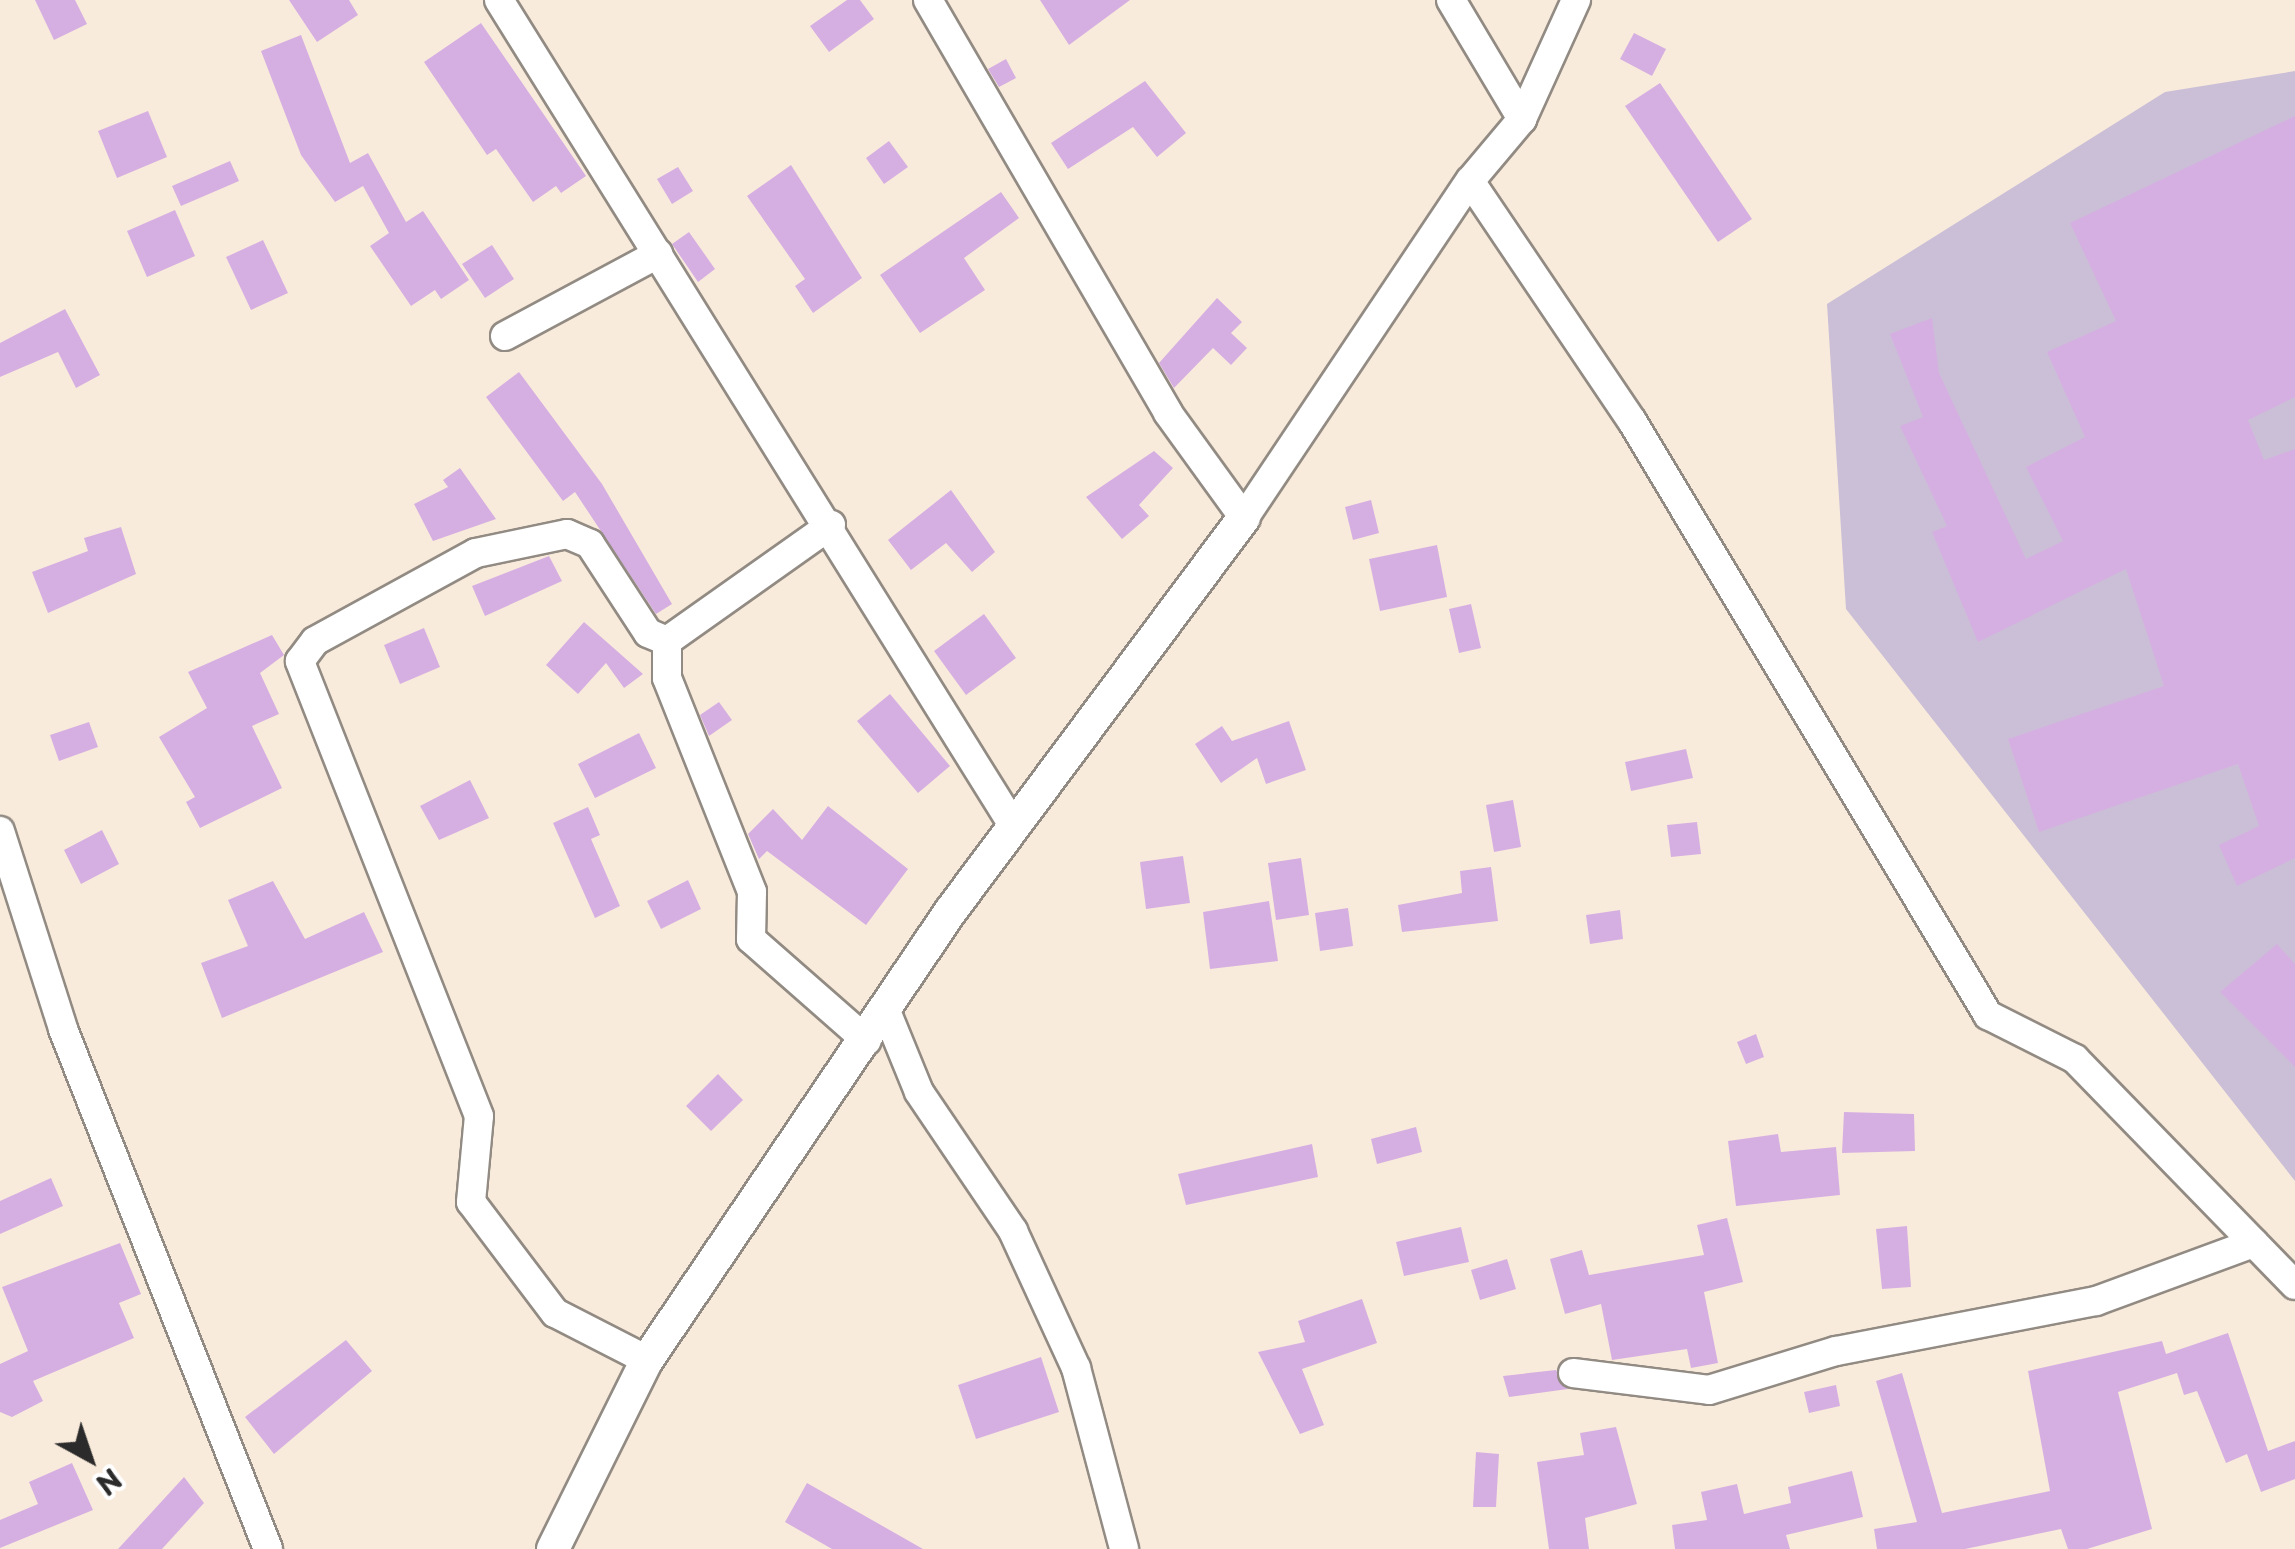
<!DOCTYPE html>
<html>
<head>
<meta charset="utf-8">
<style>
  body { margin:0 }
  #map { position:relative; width:2295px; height:1549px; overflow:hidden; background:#f9ebdb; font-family:"Playpen Sans",sans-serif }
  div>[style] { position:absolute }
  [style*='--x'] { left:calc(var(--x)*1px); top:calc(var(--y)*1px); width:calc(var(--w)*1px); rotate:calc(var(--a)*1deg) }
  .industrial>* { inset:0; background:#cabfd6 }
  .building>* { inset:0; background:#d6afe2 }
  .roads { filter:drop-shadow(2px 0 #928b83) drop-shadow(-2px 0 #928b83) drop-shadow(0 2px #928b83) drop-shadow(0 -2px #928b83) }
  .minor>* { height:28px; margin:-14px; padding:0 14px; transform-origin:14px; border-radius:14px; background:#fff }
  .tertiary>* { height:32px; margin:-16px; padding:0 16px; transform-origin:16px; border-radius:16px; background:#fff }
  span { translate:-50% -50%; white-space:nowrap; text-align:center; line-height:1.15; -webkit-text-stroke:9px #fff; paint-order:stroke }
  .north { position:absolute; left:40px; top:1409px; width:100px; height:100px; -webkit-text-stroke:8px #fff; paint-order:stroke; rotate:140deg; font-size:28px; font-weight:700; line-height:40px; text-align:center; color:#2b2b2b }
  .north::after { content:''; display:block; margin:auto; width:35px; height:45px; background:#2b2b2b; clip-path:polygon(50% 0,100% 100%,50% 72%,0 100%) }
</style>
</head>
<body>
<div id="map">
  <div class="industrial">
    <i style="clip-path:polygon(2295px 71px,2295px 1181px,1846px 609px,1827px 304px,2165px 92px)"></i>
  </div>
  <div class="building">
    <i style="clip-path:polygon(35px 0,75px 0,87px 24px,54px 40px)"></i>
    <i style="clip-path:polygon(289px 0,349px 0,358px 15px,317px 42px)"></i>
    <i style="clip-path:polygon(847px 0,860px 0,874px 19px,829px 52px,810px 26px)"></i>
    <i style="clip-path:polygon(1040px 0,1130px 0,1069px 45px)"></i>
    <i style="clip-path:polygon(481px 23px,586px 176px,561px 193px,556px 186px,533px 202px,496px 149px,487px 155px,424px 62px)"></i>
    <i style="clip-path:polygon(1634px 33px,1666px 49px,1652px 76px,1620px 59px)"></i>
    <i style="clip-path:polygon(301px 35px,350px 163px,368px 153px,406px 222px,423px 211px,469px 280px,441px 299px,435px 290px,411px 306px,370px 246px,389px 233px,363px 186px,335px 202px,301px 155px,261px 51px)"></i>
    <i style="clip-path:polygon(1006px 59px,1016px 78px,999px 87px,988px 69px)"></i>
    <i style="clip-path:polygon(1145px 81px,1186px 133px,1157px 157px,1133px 127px,1068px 169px,1051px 143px)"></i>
    <i style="clip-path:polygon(1660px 83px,1752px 219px,1718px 242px,1625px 106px)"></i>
    <i style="clip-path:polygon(148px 111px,167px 157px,117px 178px,98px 131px)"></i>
    <i style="clip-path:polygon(2295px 116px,2295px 397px,2248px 420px,2264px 460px,2295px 449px,2295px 858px,2237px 886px,2219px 845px,2259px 826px,2238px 764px,2039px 832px,2008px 739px,2164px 686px,2126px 569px,1978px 642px,1932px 532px,1947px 526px,1900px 426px,1923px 417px,1890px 334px,1932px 318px,1939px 373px,2026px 559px,2063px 541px,2026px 467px,2085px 437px,2047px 352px,2116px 321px,2070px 223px)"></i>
    <i style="clip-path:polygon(889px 141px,908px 167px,884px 184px,866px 158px)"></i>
    <i style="clip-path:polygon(230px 161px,239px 181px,181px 206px,172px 186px)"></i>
    <i style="clip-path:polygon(791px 165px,862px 278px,813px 313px,795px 286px,805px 279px,747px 196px)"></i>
    <i style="clip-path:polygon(678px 167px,693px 191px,672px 204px,657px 179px)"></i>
    <i style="clip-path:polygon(1001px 192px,1019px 218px,964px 258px,985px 290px,920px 333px,880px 275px)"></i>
    <i style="clip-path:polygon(175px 210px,195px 256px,147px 277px,127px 231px)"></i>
    <i style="clip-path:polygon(689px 232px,715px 269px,698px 282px,672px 244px)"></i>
    <i style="clip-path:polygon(263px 240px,288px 293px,251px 310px,226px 257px)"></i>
    <i style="clip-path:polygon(492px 245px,514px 279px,485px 298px,462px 264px)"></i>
    <i style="clip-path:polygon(1217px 298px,1242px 322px,1231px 333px,1247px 348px,1231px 365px,1213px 348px,1174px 388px,1159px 363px)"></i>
    <i style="clip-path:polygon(65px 309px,100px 375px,76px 388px,58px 352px,0 377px,0 343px)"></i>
    <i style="clip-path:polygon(519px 372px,602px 484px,672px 604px,656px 614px,575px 492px,563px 501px,486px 397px)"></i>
    <i style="clip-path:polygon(1154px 451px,1173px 468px,1139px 505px,1149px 516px,1122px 539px,1086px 497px)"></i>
    <i style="clip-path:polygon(460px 468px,496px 519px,433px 541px,414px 504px,448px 487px,443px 480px)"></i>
    <i style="clip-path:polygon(951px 490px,995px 552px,972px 572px,946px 543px,911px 570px,888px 540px)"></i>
    <i style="clip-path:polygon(1371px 500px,1379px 533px,1353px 540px,1345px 507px)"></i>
    <i style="clip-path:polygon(121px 527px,136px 574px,48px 613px,32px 572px,88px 551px,84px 538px)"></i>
    <i style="clip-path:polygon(1437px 545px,1447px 597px,1380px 611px,1369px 559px)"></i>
    <i style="clip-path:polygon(549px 556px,562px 581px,485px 616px,472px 586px)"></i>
    <i style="clip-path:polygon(1471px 604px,1481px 648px,1459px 653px,1449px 609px)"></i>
    <i style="clip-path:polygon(984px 614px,1016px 658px,966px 695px,934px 651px)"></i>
    <i style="clip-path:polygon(584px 622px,617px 651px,643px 674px,624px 688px,606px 663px,578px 694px,546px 665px)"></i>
    <i style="clip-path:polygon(424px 628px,440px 667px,400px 684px,384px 645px)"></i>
    <i style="clip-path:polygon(272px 635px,284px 655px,260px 673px,279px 714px,252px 726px,282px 788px,200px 828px,186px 802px,195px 797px,159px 737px,207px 708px,188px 672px)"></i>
    <i style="clip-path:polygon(890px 694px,950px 766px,918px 793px,857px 721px)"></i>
    <i style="clip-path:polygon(719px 702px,732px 720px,709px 736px,700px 715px)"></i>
    <i style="clip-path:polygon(1289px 721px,1306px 770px,1266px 784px,1257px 758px,1221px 783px,1195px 744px,1222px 726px,1232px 741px)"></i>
    <i style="clip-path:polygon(89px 722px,98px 747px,59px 761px,50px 735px)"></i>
    <i style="clip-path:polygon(639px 733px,656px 768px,595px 798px,578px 764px)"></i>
    <i style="clip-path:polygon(1686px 749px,1693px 778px,1631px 791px,1625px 762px)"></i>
    <i style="clip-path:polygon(470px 780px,489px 818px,439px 840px,420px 806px)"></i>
    <i style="clip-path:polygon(1513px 800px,1521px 847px,1494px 852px,1486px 805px)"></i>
    <i style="clip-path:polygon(828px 806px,908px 869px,866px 925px,767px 851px,759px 859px,748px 834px,773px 809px,802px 840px)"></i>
    <i style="clip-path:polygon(588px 807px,600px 835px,591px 839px,620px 906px,595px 918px,553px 823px)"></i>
    <i style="clip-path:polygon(1697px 822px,1701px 854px,1671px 857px,1667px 825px)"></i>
    <i style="clip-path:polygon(102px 830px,119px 864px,81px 884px,64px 850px)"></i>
    <i style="clip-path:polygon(1183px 856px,1190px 903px,1146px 909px,1140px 862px)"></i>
    <i style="clip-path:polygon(1301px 858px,1309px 915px,1276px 920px,1268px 863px)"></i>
    <i style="clip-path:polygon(1491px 867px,1498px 921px,1402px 932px,1398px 905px,1462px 893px,1460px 871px)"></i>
    <i style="clip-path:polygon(688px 880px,701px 909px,661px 929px,647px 901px)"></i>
    <i style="clip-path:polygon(273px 881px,305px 939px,364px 912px,383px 952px,222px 1018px,201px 963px,248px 946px,228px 900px)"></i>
    <i style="clip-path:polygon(1269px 901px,1278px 961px,1210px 969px,1203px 912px)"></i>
    <i style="clip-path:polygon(1348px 908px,1353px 946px,1320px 951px,1315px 913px)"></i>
    <i style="clip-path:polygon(1620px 910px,1623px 939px,1590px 944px,1586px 915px)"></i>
    <i style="clip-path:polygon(2277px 944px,2295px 964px,2295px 1067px,2220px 992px)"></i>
    <i style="clip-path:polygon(1756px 1034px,1764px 1057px,1746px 1064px,1737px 1042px)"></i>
    <i style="clip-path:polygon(718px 1074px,743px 1100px,711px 1131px,686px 1106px)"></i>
    <i style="clip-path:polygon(1844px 1112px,1914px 1114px,1915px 1151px,1842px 1153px)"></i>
    <i style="clip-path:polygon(1416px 1127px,1422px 1152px,1377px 1164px,1371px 1139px)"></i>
    <i style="clip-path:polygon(1778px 1134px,1781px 1152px,1836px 1147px,1840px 1195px,1736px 1206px,1728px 1141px)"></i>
    <i style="clip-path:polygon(1312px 1144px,1318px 1177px,1186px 1205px,1178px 1174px)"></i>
    <i style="clip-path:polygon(51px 1178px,63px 1206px,0 1234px,0 1201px)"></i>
    <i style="clip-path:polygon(1727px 1218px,1743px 1282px,1704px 1292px,1718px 1363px,1691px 1368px,1687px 1349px,1612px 1360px,1601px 1304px,1565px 1314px,1550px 1259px,1582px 1250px,1589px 1275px,1704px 1255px,1697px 1225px)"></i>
    <i style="clip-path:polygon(1907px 1226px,1911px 1287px,1882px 1289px,1876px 1229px)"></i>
    <i style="clip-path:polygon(1461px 1227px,1469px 1262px,1404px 1276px,1396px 1242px)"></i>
    <i style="clip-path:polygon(120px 1243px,141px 1294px,119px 1303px,134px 1338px,33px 1381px,43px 1401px,12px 1417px,0 1412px,0 1364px,28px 1351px,2px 1287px)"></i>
    <i style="clip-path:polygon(1507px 1259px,1516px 1289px,1480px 1300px,1471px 1270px)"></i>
    <i style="clip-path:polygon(1362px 1299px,1377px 1343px,1302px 1369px,1324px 1425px,1300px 1434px,1258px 1352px,1305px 1342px,1298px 1321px)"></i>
    <i style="clip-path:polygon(2228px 1333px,2268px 1451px,2295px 1441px,2295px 1479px,2261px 1492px,2247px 1454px,2226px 1463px,2197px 1391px,2184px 1395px,2177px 1373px,2118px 1392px,2152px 1529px,2087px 1549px,2068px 1549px,2061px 1529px,1965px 1549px,1877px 1549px,1874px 1529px,1917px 1522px,1876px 1381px,1902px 1373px,1942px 1513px,2050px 1491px,2028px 1371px,2162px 1341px,2166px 1354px)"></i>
    <i style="clip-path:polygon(346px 1340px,372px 1371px,274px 1454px,245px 1417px)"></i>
    <i style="clip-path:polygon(1041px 1357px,1059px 1412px,976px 1439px,958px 1385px)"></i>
    <i style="clip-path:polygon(1556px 1370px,1568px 1389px,1509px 1397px,1503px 1376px)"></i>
    <i style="clip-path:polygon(1836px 1385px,1840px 1406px,1809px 1413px,1804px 1392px)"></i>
    <i style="clip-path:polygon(1616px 1427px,1637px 1504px,1585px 1518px,1589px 1549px,1549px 1549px,1537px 1462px,1584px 1455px,1580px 1433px)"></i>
    <i style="clip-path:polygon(1476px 1452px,1499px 1454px,1496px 1507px,1473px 1507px)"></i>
    <i style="clip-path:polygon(72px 1463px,93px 1510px,0 1548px,0 1520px,38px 1504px,29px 1482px)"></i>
    <i style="clip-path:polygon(1852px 1471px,1863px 1517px,1786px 1535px,1790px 1549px,1675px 1549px,1672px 1525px,1707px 1520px,1701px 1492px,1737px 1484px,1744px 1514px,1791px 1503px,1788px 1487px)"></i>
    <i style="clip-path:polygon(184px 1477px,204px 1503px,162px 1549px,118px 1549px)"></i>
    <i style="clip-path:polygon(807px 1483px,923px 1549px,832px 1549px,785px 1522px)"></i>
  </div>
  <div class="roads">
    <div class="minor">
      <i style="--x:499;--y:0;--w:972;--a:58.08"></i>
      <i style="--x:928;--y:0;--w:478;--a:59.8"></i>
      <i style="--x:1168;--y:413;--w:130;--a:54.1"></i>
      <i style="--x:1244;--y:518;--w:406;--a:-56.2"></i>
      <i style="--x:1470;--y:181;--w:81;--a:-50"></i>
      <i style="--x:1522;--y:119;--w:131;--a:-65.6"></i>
      <i style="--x:1451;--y:0;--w:139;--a:59.2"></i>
      <i style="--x:1470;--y:181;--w:290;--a:56"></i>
      <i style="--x:1632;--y:421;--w:693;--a:59.06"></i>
      <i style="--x:1988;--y:1015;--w:97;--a:26.8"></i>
      <i style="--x:2075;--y:1059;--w:315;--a:45.8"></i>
      <i style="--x:505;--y:336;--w:174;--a:-28.2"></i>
      <i style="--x:667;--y:641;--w:37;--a:90"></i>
      <i style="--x:667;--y:678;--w:230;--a:68.3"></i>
      <i style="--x:752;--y:892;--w:47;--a:91.2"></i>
      <i style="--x:751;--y:939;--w:154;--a:41.3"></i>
      <i style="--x:0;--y:831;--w:208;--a:72.3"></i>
      <i style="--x:63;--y:1029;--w:559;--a:68.48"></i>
      <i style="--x:886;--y:1011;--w:87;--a:67.8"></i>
      <i style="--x:919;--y:1092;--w:168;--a:55.9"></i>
      <i style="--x:1013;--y:1231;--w:151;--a:65.3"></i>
      <i style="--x:1076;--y:1368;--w:187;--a:75.1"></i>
      <i style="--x:647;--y:1360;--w:103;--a:-152.9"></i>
      <i style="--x:555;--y:1313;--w:139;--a:-127.1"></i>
      <i style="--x:471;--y:1202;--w:86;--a:-84.7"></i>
      <i style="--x:479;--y:1116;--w:489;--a:-111.5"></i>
      <i style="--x:300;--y:661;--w:25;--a:-53"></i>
      <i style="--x:315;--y:641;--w:183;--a:-28.7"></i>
      <i style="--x:476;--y:553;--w:93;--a:-11.8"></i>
      <i style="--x:567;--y:534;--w:25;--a:23"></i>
      <i style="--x:590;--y:544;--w:106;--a:56.9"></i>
      <i style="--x:648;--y:633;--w:21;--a:23"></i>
      <i style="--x:667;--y:641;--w:201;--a:-35.3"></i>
      <i style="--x:1573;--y:1373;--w:137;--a:7.1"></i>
      <i style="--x:1709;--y:1390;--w:133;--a:-17.1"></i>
      <i style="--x:1836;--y:1351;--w:265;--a:-10.9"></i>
      <i style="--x:2096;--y:1301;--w:168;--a:-20.2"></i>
    </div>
    <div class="tertiary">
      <i style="--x:553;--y:1549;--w:211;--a:-63.6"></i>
      <i style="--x:647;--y:1360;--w:541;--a:-55.93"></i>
      <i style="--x:950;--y:912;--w:492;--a:-53.3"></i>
    </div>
  </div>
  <div class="north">N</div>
</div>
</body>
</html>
